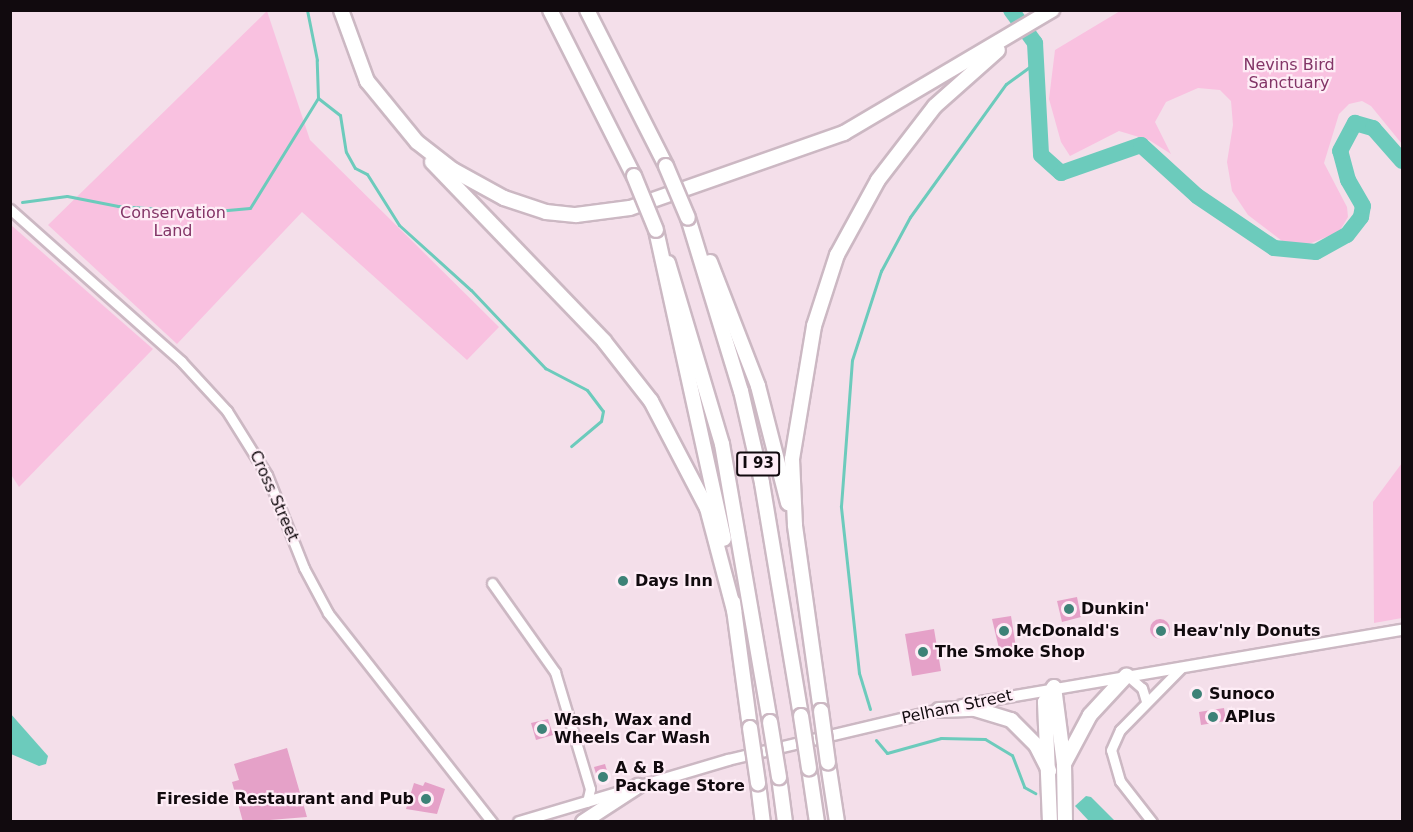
<!DOCTYPE html>
<html>
<head>
<meta charset="utf-8">
<style>
  body { margin:0 }
  #map { position:relative; width:1413px; height:832px; overflow:hidden; background:#f4dfea; font-family:"DejaVu Sans",sans-serif }
  div>[style] { position:absolute }
  [style*='--x'] { left:calc(var(--x)*1px); top:calc(var(--y)*1px); width:calc(var(--w)*1px); rotate:calc(var(--a)*1deg) }
  .green>* { inset:0; background:#f9c1e0 }
  .water>* { inset:0; background:#6ccbbc }
  .stream>* { height:3px; margin:-1.5px; padding:0 1.5px; transform-origin:1.5px; border-radius:1.5px; background:#6ccbbc }
  .river>* { height:16px; margin:-8px; padding:0 8px; transform-origin:8px; border-radius:8px; background:#6ccbbc }
  .building>* { inset:0; background:#e5a1c8 }
  .round { border-radius:50% }
  .roads { filter:drop-shadow(2px 0 #ccb8c3) drop-shadow(-2px 0 #ccb8c3) drop-shadow(0 2px #ccb8c3) drop-shadow(0 -2px #ccb8c3) }
  .minor>* { height:9px; margin:-4.5px; padding:0 4.5px; transform-origin:4.5px; border-radius:4.5px; background:#fff }
  .major>* { height:10px; margin:-5px; padding:0 5px; transform-origin:5px; border-radius:5px; background:#fff }
  .highway>* { height:14px; margin:-7px; padding:0 7px; transform-origin:7px; border-radius:7px; background:#fff }
  .bridges { filter:drop-shadow(2px 0 #ccb8c3) drop-shadow(-2px 0 #ccb8c3) drop-shadow(0 2px #ccb8c3) drop-shadow(0 -2px #ccb8c3) }
  .highway-bridge>* { height:14px; margin:-7px; padding:0 7px; transform-origin:7px; border-radius:7px; background:#fff }
  .dots>* { width:16px; height:16px; translate:-50% -50%; box-sizing:border-box; border:3px solid #feedf6; border-radius:50% }
  span { translate:-50% -50%; white-space:nowrap; text-align:center; line-height:1.15; -webkit-text-stroke:4.5px #feedf6; paint-order:stroke }
  .shield-label span { padding:2px 4px; background:#feedf6; border:2px solid; border-radius:4px; -webkit-text-stroke-width:0 }
  .shield-label { font-size:15px; color:#110a0e; font-weight:700 }
  .park-label { font-size:16px; color:#833567 }
  .street-label { font-size:16px; color:#110a0e }
  .poi-label { font-size:16px; color:#110a0e; font-weight:700 }
  .left { translate:0 -50%; text-align:left }
  .right { translate:-100% -50%; text-align:right }
  .frame { position:absolute; inset:0; border:12px solid #110a0e; pointer-events:none }
</style>
</head>
<body>
<div id="map">
  <div class="green">
    <i style="clip-path:polygon(267px 11px,310px 140px,499px 327px,467px 360px,302px 212px,177px 344px,48px 225px)"></i>
    <i style="clip-path:polygon(1120px 11px,1402px 11px,1402px 144px,1371px 106px,1362px 101px,1349px 104px,1339px 114px,1324px 163px,1347px 207px,1348px 217px,1339px 232px,1304px 246px,1286px 244px,1248px 215px,1232px 191px,1227px 162px,1233px 125px,1231px 101px,1220px 90px,1198px 88px,1166px 102px,1155px 122px,1171px 154px,1149px 140px,1119px 131px,1070px 156px,1061px 142px,1049px 99px,1055px 50px)"></i>
    <i style="clip-path:polygon(11px 225px,153px 349px,19px 487px,10px 473px)"></i>
    <i style="clip-path:polygon(1402px 463px,1402px 618px,1374px 623px,1373px 502px)"></i>
  </div>
  <div class="water">
    <i style="clip-path:polygon(10px 713px,48px 756px,46px 764px,39px 766px,11px 754px)"></i>
    <i style="clip-path:polygon(1086px 796px,1091px 797px,1115px 821px,1089px 821px,1075px 806px)"></i>
  </div>
  <div class="stream">
    <i style="--x:318;--y:98;--w:28;--a:38"></i>
    <i style="--x:340;--y:115;--w:37;--a:81"></i>
    <i style="--x:346;--y:152;--w:18;--a:61"></i>
    <i style="--x:355;--y:168;--w:13;--a:27"></i>
    <i style="--x:367;--y:174;--w:60;--a:57.9"></i>
    <i style="--x:399;--y:225;--w:97;--a:42.1"></i>
    <i style="--x:471;--y:290;--w:108;--a:46.5"></i>
    <i style="--x:545;--y:368;--w:47;--a:27.6"></i>
    <i style="--x:587;--y:390;--w:26;--a:53"></i>
    <i style="--x:603;--y:411;--w:10;--a:101"></i>
    <i style="--x:601;--y:421;--w:39;--a:140"></i>
    <i style="--x:22;--y:202;--w:45;--a:-7.6"></i>
    <i style="--x:67;--y:196;--w:52;--a:11.1"></i>
    <i style="--x:118;--y:206;--w:87;--a:3.9"></i>
    <i style="--x:205;--y:212;--w:45;--a:-5.1"></i>
    <i style="--x:250;--y:208;--w:129;--a:-58.3"></i>
    <i style="--x:318;--y:98;--w:38;--a:-92"></i>
    <i style="--x:317;--y:60;--w:51;--a:-101.3"></i>
    <i style="--x:870;--y:709;--w:38;--a:-107"></i>
    <i style="--x:859;--y:673;--w:168;--a:-96.2"></i>
    <i style="--x:841;--y:506;--w:146;--a:-85.7"></i>
    <i style="--x:852;--y:360;--w:94;--a:-72"></i>
    <i style="--x:881;--y:271;--w:61;--a:-61.8"></i>
    <i style="--x:910;--y:217;--w:164;--a:-54.2"></i>
    <i style="--x:1006;--y:84;--w:34;--a:-36"></i>
    <i style="--x:876;--y:740;--w:17;--a:50"></i>
    <i style="--x:887;--y:753;--w:56;--a:-15.5"></i>
    <i style="--x:941;--y:738;--w:44;--a:1.3"></i>
    <i style="--x:985;--y:739;--w:31;--a:31"></i>
    <i style="--x:1012;--y:755;--w:34;--a:69"></i>
    <i style="--x:1024;--y:787;--w:13;--a:29"></i>
  </div>
  <div class="river">
    <i style="--x:1011;--y:10;--w:41;--a:54"></i>
    <i style="--x:1035;--y:43;--w:112;--a:86.9"></i>
    <i style="--x:1041;--y:155;--w:27;--a:42"></i>
    <i style="--x:1061;--y:173;--w:85;--a:-19.3"></i>
    <i style="--x:1141;--y:145;--w:76;--a:42.3"></i>
    <i style="--x:1197;--y:196;--w:93;--a:34"></i>
    <i style="--x:1274;--y:248;--w:42;--a:5.4"></i>
    <i style="--x:1316;--y:252;--w:35;--a:-29"></i>
    <i style="--x:1347;--y:235;--w:23;--a:-52"></i>
    <i style="--x:1361;--y:217;--w:11;--a:-80"></i>
    <i style="--x:1363;--y:206;--w:30;--a:-120"></i>
    <i style="--x:1348;--y:180;--w:30;--a:-105"></i>
    <i style="--x:1340;--y:151;--w:32;--a:-62"></i>
    <i style="--x:1355;--y:123;--w:19;--a:16"></i>
    <i style="--x:1373;--y:128;--w:44;--a:48.7"></i>
  </div>
  <div class="building">
    <i style="clip-path:polygon(1077px 597px,1081px 617px,1062px 622px,1057px 601px)"></i>
    <i style="clip-path:polygon(1011px 616px,1017px 654px,1001px 657px,992px 619px)"></i>
    <i class="round" style="left:1150px;top:619px;width:20px;height:20px"></i>
    <i style="clip-path:polygon(934px 629px,941px 671px,912px 676px,905px 634px)"></i>
    <i style="clip-path:polygon(1224px 708px,1226px 721px,1201px 725px,1199px 712px)"></i>
    <i style="clip-path:polygon(548px 719px,553px 735px,536px 740px,531px 723px)"></i>
    <i style="clip-path:polygon(287px 748px,307px 817px,243px 822px,232px 782px,239px 780px,234px 764px)"></i>
    <i style="clip-path:polygon(605px 764px,610px 781px,599px 784px,594px 767px)"></i>
    <i style="clip-path:polygon(425px 782px,445px 789px,437px 814px,406px 809px,414px 783px,423px 786px)"></i>
  </div>
  <div class="roads">
    <div class="minor">
      <i style="--x:10;--y:209;--w:229;--a:41.6"></i>
      <i style="--x:181;--y:361;--w:68;--a:47.4"></i>
      <i style="--x:227;--y:411;--w:75;--a:58"></i>
      <i style="--x:267;--y:475;--w:100;--a:68.3"></i>
      <i style="--x:304;--y:568;--w:51;--a:61.9"></i>
      <i style="--x:328;--y:613;--w:266;--a:51.9"></i>
      <i style="--x:492;--y:583;--w:109;--a:54.7"></i>
      <i style="--x:555;--y:672;--w:122;--a:73.3"></i>
      <i style="--x:590;--y:789;--w:13;--a:103"></i>
      <i style="--x:1128;--y:676;--w:18;--a:41"></i>
      <i style="--x:1142;--y:688;--w:14;--a:73"></i>
      <i style="--x:1152;--y:822;--w:52;--a:-128"></i>
      <i style="--x:1120;--y:781;--w:32;--a:-106"></i>
      <i style="--x:1111;--y:750;--w:22;--a:-66"></i>
      <i style="--x:1120;--y:730;--w:88;--a:-45.5"></i>
    </div>
    <div class="major">
      <i style="--x:962;--y:705;--w:446;--a:-9.7"></i>
      <i style="--x:519;--y:822;--w:218;--a:-16.5"></i>
      <i style="--x:728;--y:760;--w:222;--a:-13.3"></i>
    </div>
    <div class="highway">
      <i style="--x:341;--y:10;--w:76;--a:69.9"></i>
      <i style="--x:367;--y:81;--w:79;--a:50.7"></i>
      <i style="--x:417;--y:142;--w:46;--a:37.9"></i>
      <i style="--x:453;--y:170;--w:58;--a:28.8"></i>
      <i style="--x:504;--y:198;--w:44;--a:18.4"></i>
      <i style="--x:546;--y:212;--w:30;--a:6"></i>
      <i style="--x:576;--y:215;--w:54;--a:-7.4"></i>
      <i style="--x:630;--y:208;--w:227;--a:-19.3"></i>
      <i style="--x:844;--y:133;--w:242;--a:-30.6"></i>
      <i style="--x:550;--y:10;--w:186;--a:63.2"></i>
      <i style="--x:587;--y:10;--w:175;--a:63.1"></i>
      <i style="--x:432;--y:162;--w:248;--a:46.1"></i>
      <i style="--x:604;--y:341;--w:76;--a:51.9"></i>
      <i style="--x:651;--y:401;--w:121;--a:62.4"></i>
      <i style="--x:707;--y:508;--w:106;--a:75.2"></i>
      <i style="--x:688;--y:218;--w:181;--a:73"></i>
      <i style="--x:741;--y:391;--w:94;--a:77.1"></i>
      <i style="--x:762;--y:483;--w:236;--a:80.5"></i>
      <i style="--x:656;--y:230;--w:316;--a:77.6"></i>
      <i style="--x:710;--y:262;--w:133;--a:68.8"></i>
      <i style="--x:758;--y:386;--w:121;--a:75.6"></i>
      <i style="--x:668;--y:263;--w:189;--a:73.4"></i>
      <i style="--x:722;--y:444;--w:282;--a:80.2"></i>
      <i style="--x:733;--y:602;--w:127;--a:82.3"></i>
      <i style="--x:1054;--y:687;--w:78;--a:82.6"></i>
      <i style="--x:1064;--y:764;--w:58;--a:89"></i>
      <i style="--x:939;--y:710;--w:36;--a:-2"></i>
      <i style="--x:975;--y:709;--w:38;--a:17"></i>
      <i style="--x:1011;--y:720;--w:35;--a:45"></i>
      <i style="--x:1036;--y:745;--w:29;--a:63"></i>
      <i style="--x:821;--y:711;--w:188;--a:-98"></i>
      <i style="--x:795;--y:525;--w:66;--a:-92.6"></i>
      <i style="--x:792;--y:459;--w:135;--a:-80.6"></i>
      <i style="--x:814;--y:326;--w:75;--a:-72.1"></i>
      <i style="--x:837;--y:255;--w:85;--a:-61.3"></i>
      <i style="--x:878;--y:180;--w:93;--a:-52.4"></i>
      <i style="--x:935;--y:106;--w:84;--a:-41.6"></i>
      <i style="--x:1065;--y:762;--w:53;--a:-62"></i>
      <i style="--x:1090;--y:715;--w:54;--a:-47.2"></i>
      <i style="--x:828;--y:763;--w:60;--a:81.3"></i>
      <i style="--x:809;--y:768;--w:55;--a:81.6"></i>
      <i style="--x:779;--y:777;--w:45;--a:82.4"></i>
      <i style="--x:758;--y:783;--w:39;--a:83"></i>
      <i style="--x:583;--y:822;--w:66;--a:-33.2"></i>
      <i style="--x:1050;--y:822;--w:120;--a:-92.4"></i>
      <i style="--x:1045;--y:702;--w:17;--a:-59"></i>
    </div>
  </div>
  <div class="bridges">
    <div class="highway-bridge">
      <i style="--x:666;--y:166;--w:56;--a:67.1"></i>
      <i style="--x:634;--y:176;--w:58;--a:67.8"></i>
      <i style="--x:821;--y:711;--w:52;--a:82.3"></i>
      <i style="--x:801;--y:716;--w:53;--a:81.3"></i>
      <i style="--x:770;--y:722;--w:56;--a:80.7"></i>
      <i style="--x:750;--y:728;--w:56;--a:81.7"></i>
    </div>
  </div>
  <div class="dots">
    <i style="left:623px;top:581px;background:#3d8277"></i>
    <i style="left:1069px;top:609px;background:#3d8277"></i>
    <i style="left:1004px;top:631px;background:#3d8277"></i>
    <i style="left:1161px;top:631px;background:#3d8277"></i>
    <i style="left:923px;top:652px;background:#3d8277"></i>
    <i style="left:1197px;top:694px;background:#3d8277"></i>
    <i style="left:1213px;top:717px;background:#3d8277"></i>
    <i style="left:542px;top:729px;background:#3d8277"></i>
    <i style="left:603px;top:777px;background:#3d8277"></i>
    <i style="left:426px;top:799px;background:#3d8277"></i>
  </div>
  <div class="shield-label">
    <span style="left:758px;top:464px">I 93</span>
  </div>
  <div class="park-label">
    <span style="left:1289px;top:74px">Nevins Bird<br>Sanctuary</span>
    <span style="left:173px;top:222px">Conservation<br>Land</span>
  </div>
  <div class="street-label">
    <span style="left:274px;top:496px;rotate:66deg">Cross Street</span>
    <span style="left:957px;top:707px;rotate:-12deg">Pelham Street</span>
  </div>
  <div class="poi-label">
    <span class="left" style="left:635px;top:581px">Days Inn</span>
    <span class="left" style="left:1081px;top:609px">Dunkin'</span>
    <span class="left" style="left:1016px;top:631px">McDonald's</span>
    <span class="left" style="left:1173px;top:631px">Heav'nly Donuts</span>
    <span class="left" style="left:935px;top:652px">The Smoke Shop</span>
    <span class="left" style="left:1209px;top:694px">Sunoco</span>
    <span class="left" style="left:1225px;top:717px">APlus</span>
    <span class="left" style="left:554px;top:729px">Wash, Wax and<br>Wheels Car Wash</span>
    <span class="left" style="left:615px;top:777px">A &amp; B<br>Package Store</span>
    <span class="right" style="left:414px;top:799px">Fireside Restaurant and Pub</span>
  </div>
  <div class="frame"></div>
</div>
</body>
</html>
